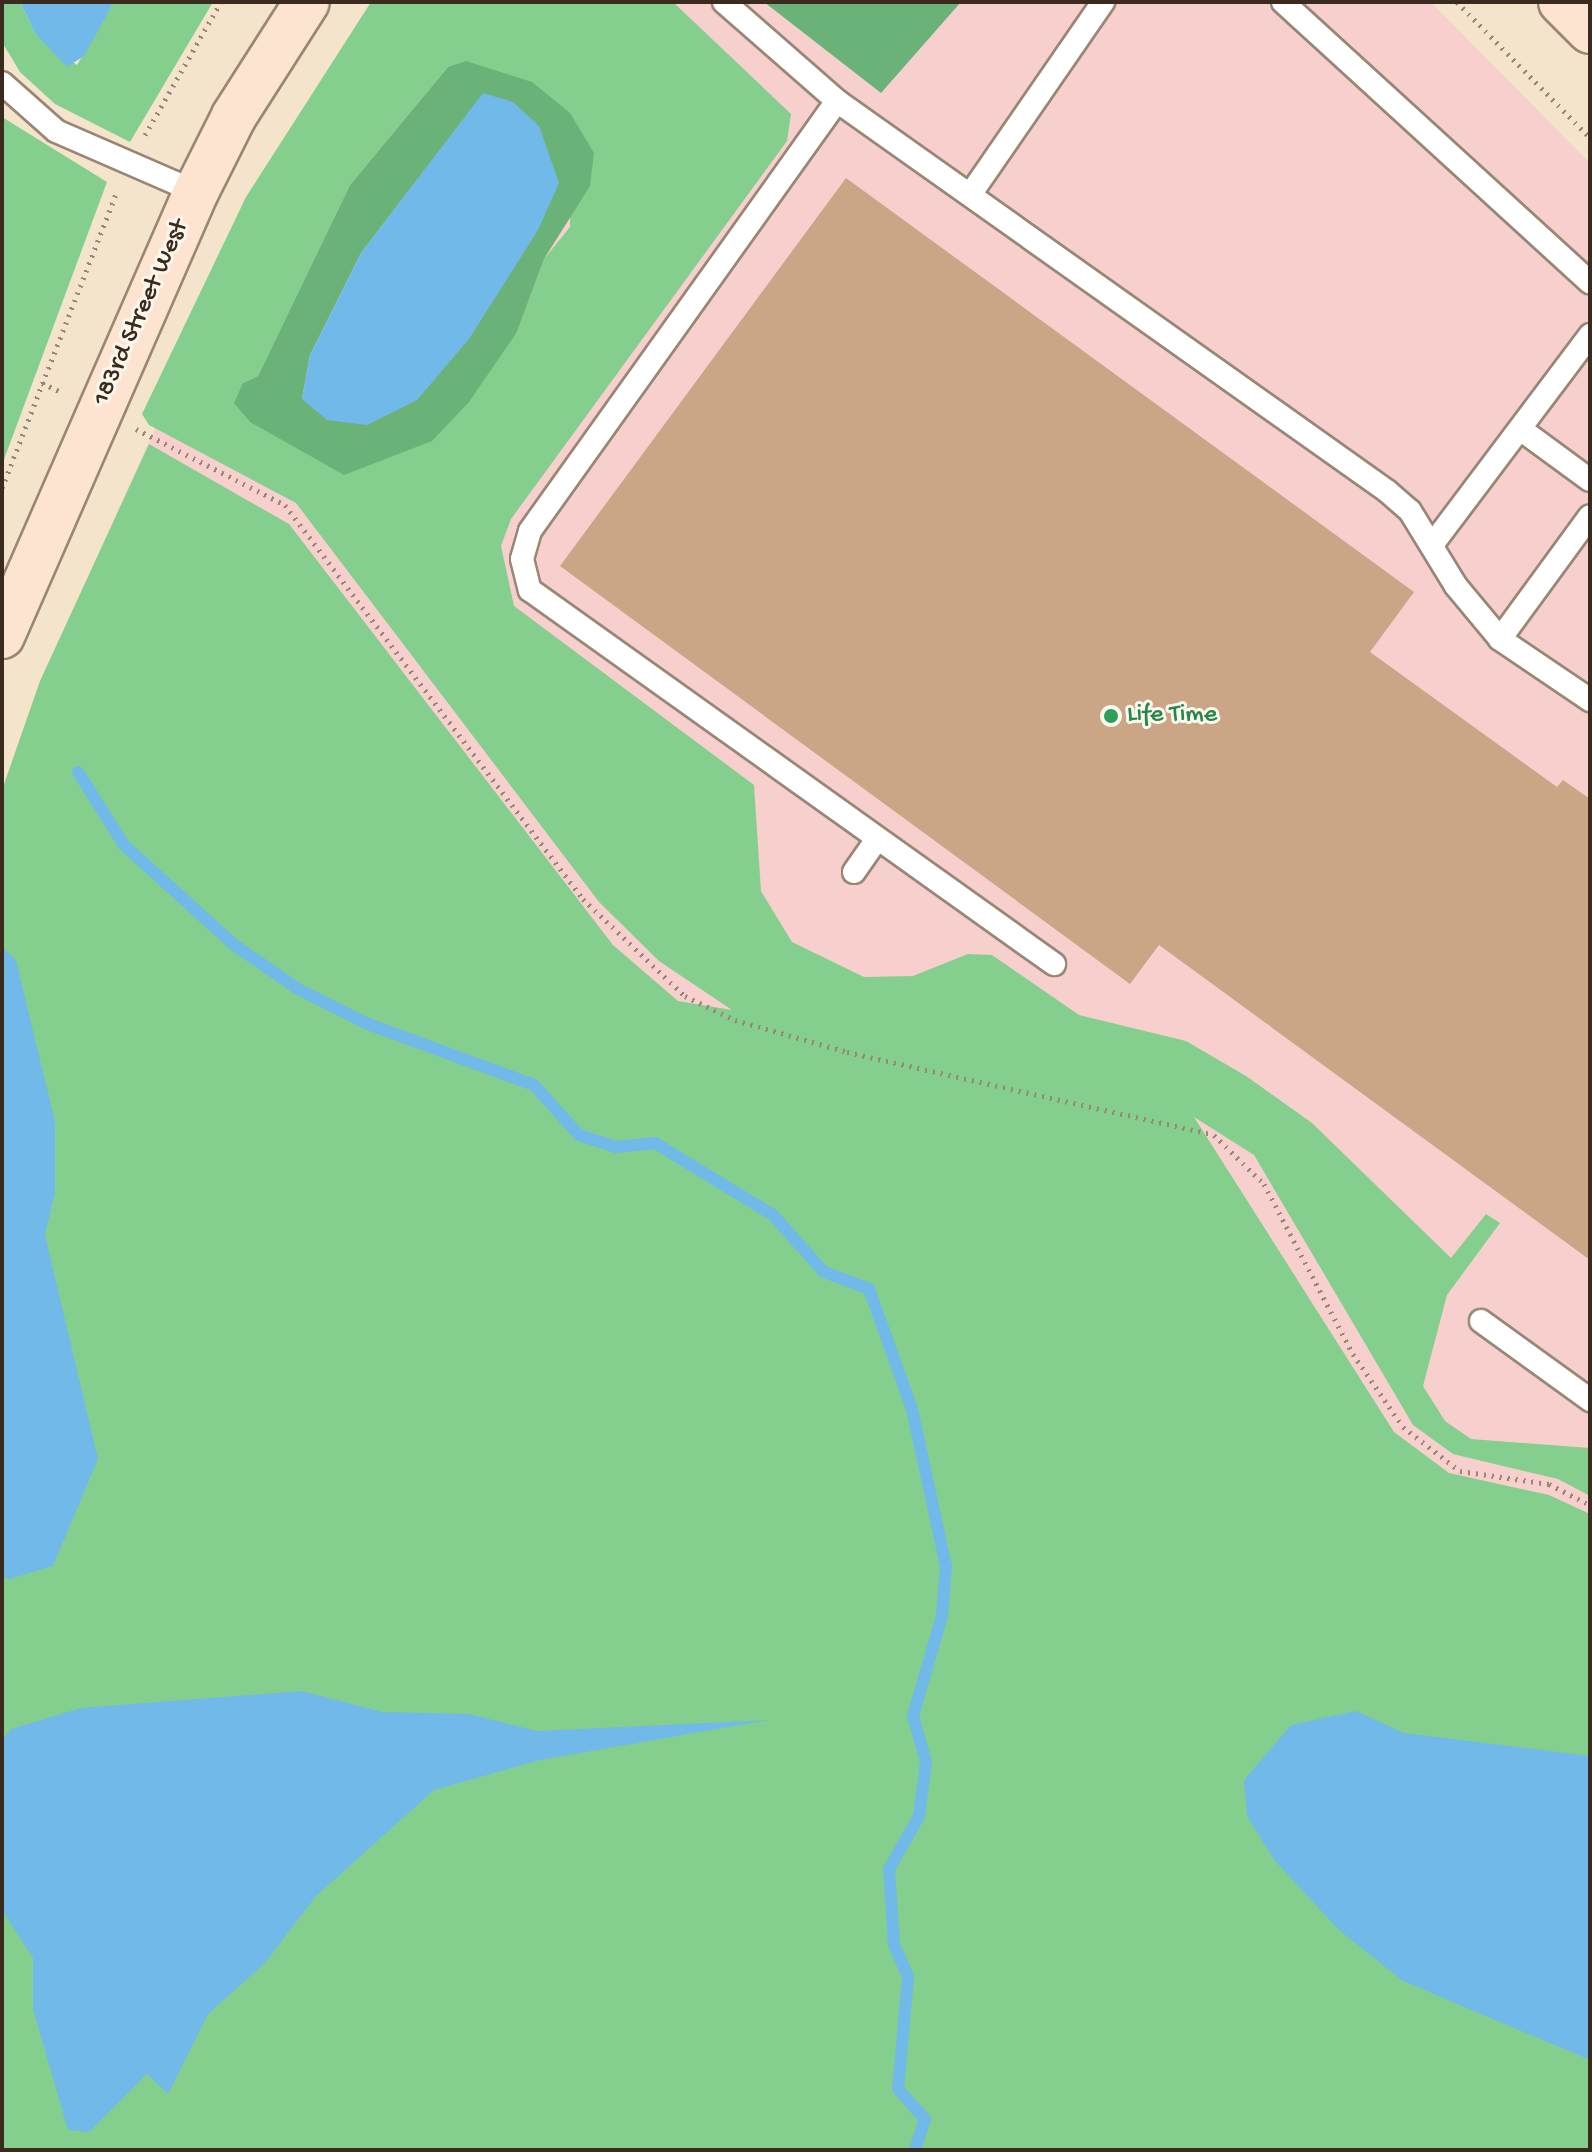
<!DOCTYPE html>
<html>
<head>
<meta charset="utf-8">
<style>
  body { margin:0 }
  #map { position:relative; width:1592px; height:2152px; overflow:hidden; background:#f5e4cc; font-family:"Gochi Hand",sans-serif }
  div>[style] { position:absolute }
  [style*='--x'] { left:calc(var(--x)*1px); top:calc(var(--y)*1px); width:calc(var(--w)*1px); rotate:calc(var(--a)*1deg) }
  .built>* { inset:0; background:#f7d0cd }
  .green>* { inset:0; background:#84cf8d }
  .forest>* { inset:0; background:#6bb278 }
  .water>* { inset:0; background:#70b9e8 }
  .stream>* { height:12px; margin:-6px; padding:0 6px; transform-origin:6px; border-radius:6px; background:#70b9e8 }
  .building>* { inset:0; background:#caa586 }
  .path>* { height:5px; margin-top:-2.5px; transform-origin:0; background:repeating-linear-gradient(90deg,#988775 0 2px,transparent 0 8px) }
  .roads { filter:drop-shadow(2px 0 #988775) drop-shadow(-2px 0 #988775) drop-shadow(0 2px #988775) drop-shadow(0 -2px #988775) }
  .lane>* { height:22px; margin:-11px; padding:0 11px; transform-origin:11px; border-radius:11px; background:#fff }
  .secondary>* { height:44px; margin:-22px; padding:0 22px; transform-origin:22px; border-radius:22px; background:#fde4d0 }
  .dots>* { width:22px; height:22px; translate:-50% -50%; box-sizing:border-box; border:4px solid #fbf7ec; border-radius:50% }
  span { translate:-50% -50%; white-space:nowrap; text-align:center; line-height:1.15; -webkit-text-stroke:6px #fbf7ec; paint-order:stroke }
  .street-label { font-size:26px; color:#3b2a1e }
  .leisure-label { font-size:26px; color:#27864d }
  .left { translate:0 -50%; text-align:left }
  .frame { position:absolute; inset:0; border:4px solid #3b2a1e; pointer-events:none }
</style>
</head>
<body>
<div id="map">
  <div class="built">
    <i style="clip-path:polygon(392px 2px,1431px 2px,1590px 163px,1590px 1605px,529px 972px,84px 586px,202px 324px)"></i>
  </div>
  <div class="green">
    <i style="clip-path:polygon(2px 2px,20px 2px,35px 33px,77px 65px,114px 2px,213px 2px,130px 142px,55px 104px,20px 72px,2px 42px)"></i>
    <i style="clip-path:polygon(evenodd,371px 2px,673px 2px,791px 114px,787px 141px,511px 519px,501px 546px,514px 606px,754px 785px,761px 891px,792px 942px,864px 977px,913px 976px,968px 954px,992px 955px,1079px 1015px,1186px 1041px,1246px 1076px,1312px 1123px,1451px 1258px,1486px 1214px,1500px 1223px,1447px 1295px,1423px 1386px,1445px 1421px,1471px 1439px,1590px 1448px,1590px 1496px,1558px 1479px,1453px 1454px,1413px 1425px,1254px 1155px,1194px 1117px,1394px 1432px,1449px 1473px,1549px 1495px,1590px 1514px,1590px 2150px,2px 2150px,2px 790px,40px 681px,149px 444px,289px 524px,613px 945px,678px 1001px,732px 1010px,659px 961px,599px 902px,296px 503px,149px 425px,142px 414px,246px 197px,371px 2px,448px 67px,570px 113px,570px 227px,544px 259px,517px 332px,432px 440px,323px 463px,277px 436px,243px 383px,258px 376px,350px 185px,448px 67px)"></i>
    <i style="clip-path:polygon(2px 117px,107px 182px,2px 465px)"></i>
  </div>
  <div class="forest">
    <i style="clip-path:polygon(764px 2px,961px 2px,881px 93px)"></i>
    <i style="clip-path:polygon(evenodd,466px 61px,532px 82px,570px 113px,594px 153px,590px 186px,544px 259px,517px 332px,469px 402px,432px 441px,344px 475px,250px 422px,234px 403px,243px 383px,258px 376px,350px 185px,448px 67px,466px 61px,483px 94px,302px 399px,310px 355px,361px 253px,483px 94px)"></i>
  </div>
  <div class="water">
    <i style="clip-path:polygon(20px 2px,114px 2px,84px 56px,67px 67px,35px 33px)"></i>
    <i style="clip-path:polygon(483px 93px,513px 102px,539px 126px,559px 183px,538px 230px,469px 339px,417px 400px,367px 425px,327px 420px,302px 399px,310px 355px,361px 253px)"></i>
    <i style="clip-path:polygon(2px 947px,16px 960px,55px 1122px,55px 1192px,45px 1235px,98px 1459px,53px 1566px,9px 1579px,2px 1577px)"></i>
    <i style="clip-path:polygon(302px 1691px,382px 1712px,469px 1714px,537px 1731px,768px 1720px,540px 1760px,434px 1790px,316px 1896px,265px 1963px,208px 2014px,168px 2094px,147px 2074px,89px 2132px,68px 2130px,33px 2009px,33px 1958px,2px 1910px,2px 1741px,11px 1729px,81px 1708px)"></i>
    <i style="clip-path:polygon(1356px 1711px,1404px 1733px,1590px 1756px,1590px 2060px,1403px 1981px,1339px 1930px,1275px 1861px,1247px 1816px,1244px 1780px,1291px 1725px)"></i>
  </div>
  <div class="stream">
    <i style="--x:78;--y:772;--w:86;--a:57.8"></i>
    <i style="--x:124;--y:845;--w:147;--a:42.2"></i>
    <i style="--x:233;--y:944;--w:79;--a:34.7"></i>
    <i style="--x:298;--y:989;--w:78;--a:26.6"></i>
    <i style="--x:368;--y:1024;--w:177;--a:20.2"></i>
    <i style="--x:534;--y:1085;--w:67;--a:48"></i>
    <i style="--x:579;--y:1135;--w:39;--a:18"></i>
    <i style="--x:616;--y:1147;--w:39;--a:-6"></i>
    <i style="--x:655;--y:1143;--w:138;--a:31.4"></i>
    <i style="--x:773;--y:1215;--w:76;--a:48.2"></i>
    <i style="--x:824;--y:1272;--w:48;--a:20.7"></i>
    <i style="--x:869;--y:1289;--w:127;--a:70.3"></i>
    <i style="--x:912;--y:1409;--w:161;--a:77.8"></i>
    <i style="--x:946;--y:1566;--w:50;--a:94.6"></i>
    <i style="--x:942;--y:1616;--w:104;--a:106.2"></i>
    <i style="--x:913;--y:1716;--w:48;--a:74.2"></i>
    <i style="--x:926;--y:1762;--w:54;--a:97.4"></i>
    <i style="--x:919;--y:1816;--w:61;--a:119.5"></i>
    <i style="--x:889;--y:1869;--w:76;--a:86.2"></i>
    <i style="--x:894;--y:1945;--w:35;--a:66"></i>
    <i style="--x:908;--y:1977;--w:112;--a:95.1"></i>
    <i style="--x:898;--y:2089;--w:40;--a:48"></i>
    <i style="--x:925;--y:2119;--w:33;--a:108"></i>
  </div>
  <div class="building">
    <i style="clip-path:polygon(846px 178px,1414px 592px,1370px 652px,1557px 787px,1563px 780px,1590px 799px,1590px 1260px,1159px 945px,1130px 984px,560px 566px)"></i>
  </div>
  <div class="path">
    <i style="--x:1457;--y:2;--w:190;--a:45.6"></i>
    <i style="--x:145;--y:135;--w:153;--a:-60.3"></i>
    <i style="--x:42;--y:383;--w:23;--a:25"></i>
    <i style="--x:136;--y:429;--w:167;--a:27"></i>
    <i style="--x:285;--y:505;--w:494;--a:52.9"></i>
    <i style="--x:583;--y:899;--w:141;--a:43.6"></i>
    <i style="--x:685;--y:996;--w:55;--a:25.6"></i>
    <i style="--x:735;--y:1020;--w:116;--a:15.9"></i>
    <i style="--x:847;--y:1052;--w:376;--a:12.7"></i>
    <i style="--x:1214;--y:1135;--w:70;--a:44.4"></i>
    <i style="--x:1264;--y:1184;--w:192;--a:62.4"></i>
    <i style="--x:1353;--y:1354;--w:88;--a:55.6"></i>
    <i style="--x:1403;--y:1427;--w:72;--a:37.7"></i>
    <i style="--x:1460;--y:1471;--w:90;--a:8.3"></i>
    <i style="--x:1549;--y:1484;--w:46;--a:27.1"></i>
    <i style="--x:2;--y:488;--w:318;--a:-68.8"></i>
  </div>
  <div class="roads">
    <div class="lane">
      <i style="--x:724;--y:2;--w:150;--a:41.2"></i>
      <i style="--x:837;--y:101;--w:674;--a:35.34"></i>
      <i style="--x:1387;--y:491;--w:30;--a:41"></i>
      <i style="--x:1410;--y:511;--w:88;--a:58.5"></i>
      <i style="--x:1456;--y:586;--w:69;--a:50.3"></i>
      <i style="--x:1500;--y:639;--w:109;--a:34.1"></i>
      <i style="--x:1283;--y:2;--w:416;--a:42.4"></i>
      <i style="--x:2;--y:83;--w:72;--a:41.6"></i>
      <i style="--x:56;--y:131;--w:153;--a:23.5"></i>
      <i style="--x:837;--y:101;--w:528;--a:125.53"></i>
      <i style="--x:530;--y:531;--w:29;--a:106"></i>
      <i style="--x:522;--y:559;--w:32;--a:76"></i>
      <i style="--x:530;--y:590;--w:644;--a:35.52"></i>
      <i style="--x:972;--y:192;--w:231;--a:-55.4"></i>
      <i style="--x:1523;--y:431;--w:83;--a:36.2"></i>
      <i style="--x:1432;--y:545;--w:263;--a:-53"></i>
      <i style="--x:1500;--y:639;--w:152;--a:-53.8"></i>
      <i style="--x:854;--y:872;--w:40;--a:-55.1"></i>
      <i style="--x:1481;--y:1321;--w:135;--a:35.9"></i>
    </div>
    <div class="secondary">
      <i style="--x:1561;--y:2;--w:41;--a:45"></i>
      <i style="--x:2;--y:636;--w:485;--a:-66.4"></i>
      <i style="--x:196;--y:192;--w:85;--a:-63.4"></i>
      <i style="--x:234;--y:116;--w:135;--a:-57.4"></i>
    </div>
  </div>
  <div class="dots">
    <i style="left:1111px;top:716px;background:#2e9e5b"></i>
  </div>
  <div class="street-label">
    <span style="left:142px;top:313px;rotate:-66deg">183rd Street West</span>
  </div>
  <div class="leisure-label">
    <span class="left" style="left:1127px;top:716px">Life Time</span>
  </div>
  <div class="frame"></div>
</div>
</body>
</html>
